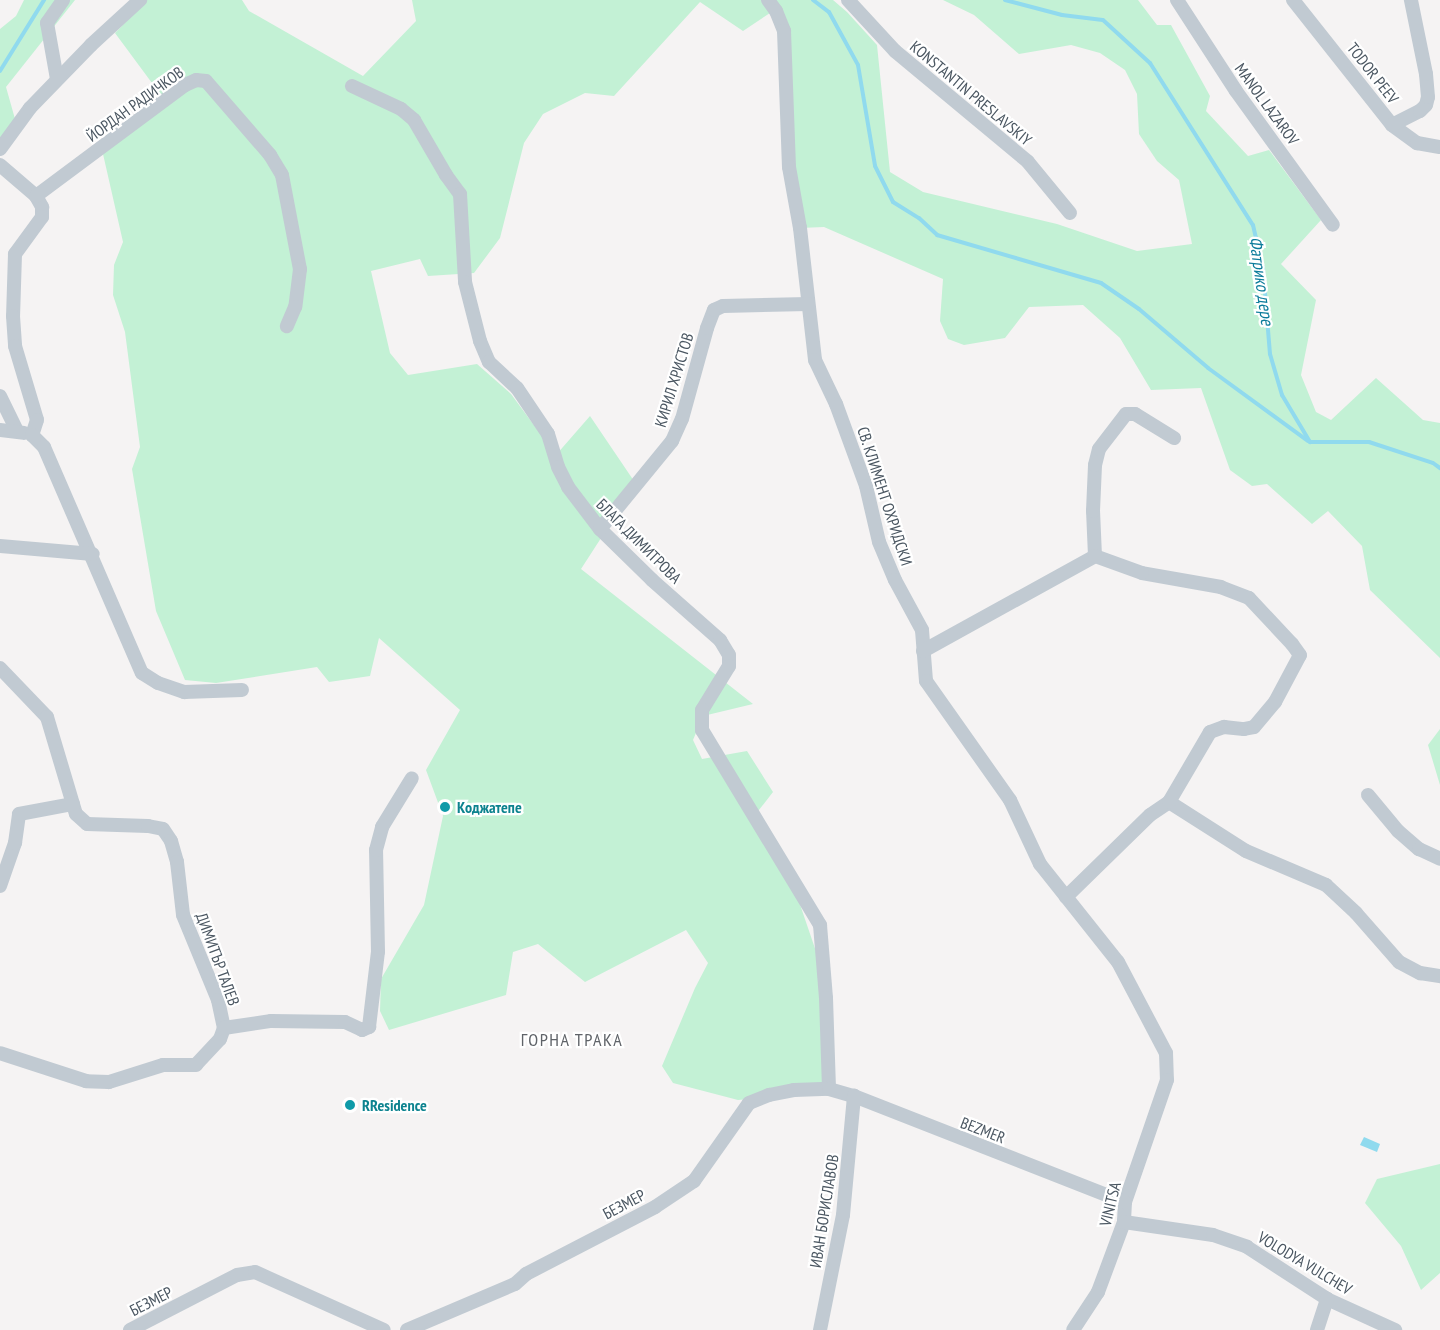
<!DOCTYPE html>
<html>
<head>
<meta charset="utf-8">
<style>
  body { margin:0 }
  #map { position:relative; width:1440px; height:1330px; overflow:hidden; background:#f5f3f3; font-family:"PT Sans Narrow",sans-serif }
  div>[style] { position:absolute }
  [style*='--x'] { left:calc(var(--x)*1px); top:calc(var(--y)*1px); width:calc(var(--w)*1px); rotate:calc(var(--a)*1deg) }
  .green>* { inset:0; background:#c3f1d5 }
  .water>* { inset:0; background:#90daee }
  .stream>* { height:4px; margin:-2px; padding:0 2px; transform-origin:2px; border-radius:2px; background:#90daee }
  .street>* { height:14px; margin:-7px; padding:0 7px; transform-origin:7px; border-radius:7px; background:#c1cad2 }
  .dots>* { width:16px; height:16px; translate:-50% -50%; box-sizing:border-box; border:3px solid #fff; border-radius:50% }
  span { translate:-50% -50%; white-space:nowrap; text-align:center; line-height:1.15; -webkit-text-stroke:4.5px #fff; paint-order:stroke }
  .street-label { font-size:16px; color:#4a5661 }
  .culture-label { font-size:16px; color:#0d838f; font-weight:700 }
  .left { translate:0 -50%; text-align:left }
  .water-label { font-size:18px; color:#0c7c9b; font-style:italic }
  .neighbourhood-label { font-size:18px; color:#5f6368; letter-spacing:1.5px }
</style>
</head>
<body>
<div id="map">
  <div class="green">
    <i style="clip-path:polygon(24px 0,75px 0,6px 87px,17px 126px,0 146px,0 29px,16px 16px)"></i>
    <i style="clip-path:polygon(147px 0,242px 0,249px 11px,363px 76px,416px 21px,412px 0,762px 0,770px 13px,743px 31px,700px 2px,614px 96px,585px 93px,543px 114px,524px 143px,500px 238px,474px 273px,428px 276px,420px 259px,371px 271px,390px 353px,408px 375px,477px 364px,511px 394px,556px 455px,590px 416px,636px 484px,581px 569px,753px 704px,703px 716px,693px 740px,702px 759px,747px 751px,773px 792px,752px 819px,792px 881px,822px 969px,832px 1080px,808px 1094px,738px 1100px,673px 1083px,662px 1066px,695px 988px,708px 963px,686px 930px,585px 982px,538px 944px,513px 952px,506px 995px,389px 1030px,380px 1011px,381px 979px,424px 905px,443px 816px,426px 770px,460px 710px,379px 638px,370px 676px,329px 682px,317px 667px,216px 683px,185px 680px,156px 611px,132px 469px,140px 447px,125px 332px,113px 295px,114px 265px,123px 242px,103px 154px,166px 102px,115px 33px)"></i>
    <i style="clip-path:polygon(768px 0,833px 0,847px 12px,877px 45px,890px 172px,923px 192px,1057px 224px,1137px 251px,1192px 244px,1179px 180px,1157px 161px,1139px 134px,1137px 94px,1125px 70px,1100px 53px,1071px 45px,1019px 54px,974px 15px,943px 0,1138px 0,1157px 25px,1171px 25px,1210px 96px,1206px 111px,1248px 156px,1269px 150px,1321px 220px,1281px 264px,1316px 300px,1301px 375px,1316px 412px,1331px 420px,1376px 378px,1423px 420px,1440px 423px,1440px 658px,1370px 590px,1362px 546px,1328px 511px,1312px 524px,1267px 484px,1252px 486px,1230px 470px,1201px 388px,1151px 390px,1120px 338px,1083px 305px,1029px 307px,1005px 338px,964px 345px,948px 339px,940px 321px,943px 279px,824px 227px,800px 228px,784px 31px)"></i>
    <i style="clip-path:polygon(1440px 729px,1440px 785px,1428px 745px)"></i>
    <i style="clip-path:polygon(1440px 1164px,1440px 1273px,1421px 1290px,1401px 1246px,1365px 1203px,1377px 1179px)"></i>
  </div>
  <div class="water">
    <i style="clip-path:polygon(1364px 1137px,1380px 1144px,1377px 1152px,1360px 1145px)"></i>
  </div>
  <div class="stream">
    <i style="--x:813;--y:0;--w:20;--a:37"></i>
    <i style="--x:829;--y:12;--w:60;--a:61.3"></i>
    <i style="--x:858;--y:65;--w:102;--a:80.4"></i>
    <i style="--x:875;--y:166;--w:40;--a:63.4"></i>
    <i style="--x:893;--y:202;--w:31;--a:32"></i>
    <i style="--x:919;--y:218;--w:25;--a:43"></i>
    <i style="--x:937;--y:235;--w:171;--a:16.3"></i>
    <i style="--x:1101;--y:283;--w:46;--a:34.4"></i>
    <i style="--x:1139;--y:309;--w:91;--a:40.5"></i>
    <i style="--x:1208;--y:368;--w:124;--a:36.1"></i>
    <i style="--x:1005;--y:0;--w:59;--a:14.7"></i>
    <i style="--x:1062;--y:15;--w:41;--a:7"></i>
    <i style="--x:1103;--y:20;--w:64;--a:42.5"></i>
    <i style="--x:1150;--y:63;--w:192;--a:57.6"></i>
    <i style="--x:1253;--y:225;--w:45;--a:77.2"></i>
    <i style="--x:1263;--y:269;--w:85;--a:85.3"></i>
    <i style="--x:1270;--y:354;--w:43;--a:73.7"></i>
    <i style="--x:1282;--y:395;--w:55;--a:59.2"></i>
    <i style="--x:1310;--y:442;--w:59;--a:0"></i>
    <i style="--x:1369;--y:442;--w:67;--a:18.2"></i>
    <i style="--x:1433;--y:463;--w:9;--a:36"></i>
    <i style="--x:0;--y:71;--w:84;--a:-58.2"></i>
  </div>
  <div class="street">
    <i style="--x:768;--y:0;--w:14;--a:54"></i>
    <i style="--x:776;--y:11;--w:22;--a:68"></i>
    <i style="--x:784;--y:31;--w:136;--a:87.9"></i>
    <i style="--x:789;--y:167;--w:62;--a:79.8"></i>
    <i style="--x:800;--y:228;--w:133;--a:83.5"></i>
    <i style="--x:815;--y:360;--w:49;--a:64.5"></i>
    <i style="--x:836;--y:404;--w:87;--a:69.9"></i>
    <i style="--x:866;--y:486;--w:57;--a:76.9"></i>
    <i style="--x:879;--y:542;--w:41;--a:67.2"></i>
    <i style="--x:895;--y:580;--w:57;--a:61.6"></i>
    <i style="--x:922;--y:630;--w:51;--a:85.5"></i>
    <i style="--x:926;--y:681;--w:146;--a:54.8"></i>
    <i style="--x:1010;--y:800;--w:71;--a:64.9"></i>
    <i style="--x:1040;--y:864;--w:125;--a:51.5"></i>
    <i style="--x:1118;--y:962;--w:103;--a:62.2"></i>
    <i style="--x:1166;--y:1053;--w:27;--a:88"></i>
    <i style="--x:1167;--y:1080;--w:129;--a:109"></i>
    <i style="--x:1125;--y:1202;--w:20;--a:93"></i>
    <i style="--x:1124;--y:1222;--w:75;--a:110.4"></i>
    <i style="--x:1098;--y:1292;--w:45;--a:123.3"></i>
    <i style="--x:848;--y:0;--w:69;--a:47.3"></i>
    <i style="--x:895;--y:51;--w:173;--a:39.8"></i>
    <i style="--x:1028;--y:162;--w:66;--a:50.5"></i>
    <i style="--x:1177;--y:0;--w:108;--a:57"></i>
    <i style="--x:1236;--y:91;--w:165;--a:54.1"></i>
    <i style="--x:1293;--y:0;--w:159;--a:51.6"></i>
    <i style="--x:1392;--y:125;--w:31;--a:36"></i>
    <i style="--x:1417;--y:143;--w:23;--a:10"></i>
    <i style="--x:57;--y:79;--w:57;--a:-100.1"></i>
    <i style="--x:47;--y:23;--w:28;--a:-55"></i>
    <i style="--x:352;--y:86;--w:54;--a:25.1"></i>
    <i style="--x:401;--y:109;--w:17;--a:40"></i>
    <i style="--x:414;--y:120;--w:64;--a:59.8"></i>
    <i style="--x:446;--y:175;--w:24;--a:54"></i>
    <i style="--x:460;--y:194;--w:88;--a:86.7"></i>
    <i style="--x:465;--y:282;--w:61;--a:75.7"></i>
    <i style="--x:480;--y:341;--w:23;--a:67"></i>
    <i style="--x:489;--y:362;--w:38;--a:43"></i>
    <i style="--x:517;--y:388;--w:55;--a:56"></i>
    <i style="--x:548;--y:434;--w:34;--a:73"></i>
    <i style="--x:558;--y:467;--w:22;--a:63"></i>
    <i style="--x:568;--y:487;--w:53;--a:52.7"></i>
    <i style="--x:600;--y:529;--w:73;--a:44.4"></i>
    <i style="--x:652;--y:580;--w:91;--a:41.4"></i>
    <i style="--x:720;--y:640;--w:17;--a:59"></i>
    <i style="--x:729;--y:655;--w:11;--a:90"></i>
    <i style="--x:729;--y:666;--w:52;--a:121.5"></i>
    <i style="--x:702;--y:710;--w:20;--a:90"></i>
    <i style="--x:702;--y:730;--w:228;--a:58.8"></i>
    <i style="--x:820;--y:925;--w:73;--a:85.3"></i>
    <i style="--x:826;--y:998;--w:91;--a:88.1"></i>
    <i style="--x:1392;--y:125;--w:31;--a:-27"></i>
    <i style="--x:1420;--y:111;--w:8;--a:-45"></i>
    <i style="--x:1426;--y:105;--w:8;--a:-76"></i>
    <i style="--x:1428;--y:97;--w:23;--a:-95"></i>
    <i style="--x:1426;--y:74;--w:76;--a:-101.5"></i>
    <i style="--x:0;--y:149;--w:51;--a:-53.8"></i>
    <i style="--x:30;--y:108;--w:88;--a:-45.9"></i>
    <i style="--x:91;--y:45;--w:67;--a:-42.6"></i>
    <i style="--x:0;--y:165;--w:48;--a:40.7"></i>
    <i style="--x:36;--y:196;--w:13;--a:61"></i>
    <i style="--x:42;--y:207;--w:10;--a:90"></i>
    <i style="--x:42;--y:217;--w:46;--a:126.1"></i>
    <i style="--x:15;--y:254;--w:62;--a:91.8"></i>
    <i style="--x:13;--y:316;--w:30;--a:86"></i>
    <i style="--x:15;--y:346;--w:77;--a:73.4"></i>
    <i style="--x:37;--y:420;--w:16;--a:108"></i>
    <i style="--x:36;--y:196;--w:186;--a:-36.7"></i>
    <i style="--x:185;--y:85;--w:12;--a:-24"></i>
    <i style="--x:196;--y:80;--w:10;--a:6"></i>
    <i style="--x:206;--y:81;--w:98;--a:49.1"></i>
    <i style="--x:270;--y:155;--w:23;--a:59"></i>
    <i style="--x:282;--y:175;--w:96;--a:79.2"></i>
    <i style="--x:300;--y:269;--w:38;--a:97"></i>
    <i style="--x:295;--y:307;--w:21;--a:113"></i>
    <i style="--x:0;--y:396;--w:39;--a:64"></i>
    <i style="--x:0;--y:430;--w:24;--a:7"></i>
    <i style="--x:32;--y:435;--w:17;--a:45"></i>
    <i style="--x:44;--y:447;--w:246;--a:66.6"></i>
    <i style="--x:142;--y:673;--w:19;--a:32"></i>
    <i style="--x:158;--y:683;--w:28;--a:19"></i>
    <i style="--x:184;--y:692;--w:58;--a:-2"></i>
    <i style="--x:600;--y:529;--w:114;--a:-50.7"></i>
    <i style="--x:672;--y:441;--w:24;--a:-66"></i>
    <i style="--x:682;--y:419;--w:94;--a:-74.6"></i>
    <i style="--x:707;--y:328;--w:19;--a:-69"></i>
    <i style="--x:714;--y:310;--w:10;--a:-24"></i>
    <i style="--x:723;--y:306;--w:85;--a:-1.3"></i>
    <i style="--x:0;--y:546;--w:93;--a:4.9"></i>
    <i style="--x:923;--y:651;--w:196;--a:-28.9"></i>
    <i style="--x:1095;--y:556;--w:45;--a:-92.5"></i>
    <i style="--x:1093;--y:511;--w:46;--a:-87.5"></i>
    <i style="--x:1095;--y:465;--w:16;--a:-76"></i>
    <i style="--x:1099;--y:449;--w:44;--a:-52.4"></i>
    <i style="--x:1126;--y:414;--w:9;--a:0"></i>
    <i style="--x:1135;--y:414;--w:46;--a:31.6"></i>
    <i style="--x:0;--y:668;--w:68;--a:46.2"></i>
    <i style="--x:47;--y:717;--w:101;--a:73.4"></i>
    <i style="--x:76;--y:814;--w:15;--a:42"></i>
    <i style="--x:87;--y:824;--w:61;--a:1.9"></i>
    <i style="--x:148;--y:826;--w:15;--a:11"></i>
    <i style="--x:163;--y:829;--w:14;--a:56"></i>
    <i style="--x:171;--y:841;--w:22;--a:74"></i>
    <i style="--x:177;--y:862;--w:53;--a:83.5"></i>
    <i style="--x:183;--y:915;--w:92;--a:67.6"></i>
    <i style="--x:218;--y:1000;--w:29;--a:78"></i>
    <i style="--x:224;--y:1028;--w:12;--a:110"></i>
    <i style="--x:220;--y:1039;--w:35;--a:133"></i>
    <i style="--x:196;--y:1065;--w:33;--a:180"></i>
    <i style="--x:163;--y:1065;--w:57;--a:162.5"></i>
    <i style="--x:109;--y:1082;--w:23;--a:-178"></i>
    <i style="--x:86;--y:1081;--w:90;--a:-162"></i>
    <i style="--x:1368;--y:795;--w:47;--a:50.2"></i>
    <i style="--x:1398;--y:831;--w:28;--a:41"></i>
    <i style="--x:1419;--y:849;--w:23;--a:25"></i>
    <i style="--x:1169;--y:802;--w:91;--a:32.5"></i>
    <i style="--x:1246;--y:851;--w:87;--a:23"></i>
    <i style="--x:1326;--y:885;--w:41;--a:43"></i>
    <i style="--x:1356;--y:913;--w:65;--a:48.7"></i>
    <i style="--x:1399;--y:962;--w:24;--a:28"></i>
    <i style="--x:1420;--y:973;--w:20;--a:9"></i>
    <i style="--x:0;--y:886;--w:46;--a:-70.8"></i>
    <i style="--x:15;--y:843;--w:29;--a:-82"></i>
    <i style="--x:19;--y:814;--w:55;--a:-10.5"></i>
    <i style="--x:1066;--y:897;--w:117;--a:-44.3"></i>
    <i style="--x:1150;--y:815;--w:23;--a:-34"></i>
    <i style="--x:1169;--y:802;--w:81;--a:-59.6"></i>
    <i style="--x:1210;--y:732;--w:15;--a:-20"></i>
    <i style="--x:1224;--y:727;--w:20;--a:6"></i>
    <i style="--x:1244;--y:729;--w:10;--a:-11"></i>
    <i style="--x:1254;--y:727;--w:33;--a:-50"></i>
    <i style="--x:1275;--y:702;--w:53;--a:-62"></i>
    <i style="--x:1300;--y:655;--w:14;--a:-126"></i>
    <i style="--x:1292;--y:644;--w:63;--a:-133.1"></i>
    <i style="--x:1249;--y:598;--w:30;--a:-159"></i>
    <i style="--x:1221;--y:587;--w:80;--a:-170"></i>
    <i style="--x:1142;--y:573;--w:50;--a:-160.1"></i>
    <i style="--x:224;--y:1028;--w:48;--a:-8.5"></i>
    <i style="--x:271;--y:1021;--w:74;--a:0.8"></i>
    <i style="--x:345;--y:1022;--w:19;--a:25"></i>
    <i style="--x:362;--y:1030;--w:8;--a:-23"></i>
    <i style="--x:369;--y:1027;--w:76;--a:-83.2"></i>
    <i style="--x:378;--y:952;--w:102;--a:-91.1"></i>
    <i style="--x:376;--y:850;--w:24;--a:-75"></i>
    <i style="--x:382;--y:827;--w:57;--a:-58.5"></i>
    <i style="--x:1124;--y:1222;--w:90;--a:8.3"></i>
    <i style="--x:1213;--y:1235;--w:36;--a:19"></i>
    <i style="--x:1247;--y:1247;--w:95;--a:33"></i>
    <i style="--x:1327;--y:1299;--w:75;--a:24.5"></i>
    <i style="--x:130;--y:1330;--w:120;--a:-27.2"></i>
    <i style="--x:237;--y:1275;--w:18;--a:-9"></i>
    <i style="--x:255;--y:1272;--w:141;--a:24.2"></i>
    <i style="--x:407;--y:1330;--w:117;--a:-23.1"></i>
    <i style="--x:515;--y:1284;--w:15;--a:-42"></i>
    <i style="--x:526;--y:1274;--w:145;--a:-27.4"></i>
    <i style="--x:655;--y:1207;--w:47;--a:-33.7"></i>
    <i style="--x:694;--y:1181;--w:95;--a:-54.8"></i>
    <i style="--x:749;--y:1103;--w:22;--a:-22"></i>
    <i style="--x:769;--y:1095;--w:25;--a:-11"></i>
    <i style="--x:794;--y:1090;--w:35;--a:-2"></i>
    <i style="--x:829;--y:1089;--w:26;--a:16"></i>
    <i style="--x:854;--y:1096;--w:291;--a:21.4"></i>
    <i style="--x:820;--y:1330;--w:117;--a:-78.7"></i>
    <i style="--x:843;--y:1215;--w:120;--a:-84.7"></i>
    <i style="--x:1317;--y:1330;--w:33;--a:-72"></i>
  </div>
  <div class="dots">
    <i style="left:445px;top:807px;background:#0f9aa8"></i>
    <i style="left:350px;top:1105px;background:#0f9aa8"></i>
  </div>
  <div class="street-label">
    <span style="left:1373px;top:73px;rotate:52deg">TODOR PEEV</span>
    <span style="left:971px;top:93px;rotate:40deg">KONSTANTIN PRESLAVSKIY</span>
    <span style="left:135px;top:104px;rotate:-36deg">ЙОРДАН РАДИЧКОВ</span>
    <span style="left:1267px;top:104px;rotate:54deg">MANOL LAZAROV</span>
    <span style="left:674px;top:380px;rotate:-73deg">КИРИЛ ХРИСТОВ</span>
    <span style="left:885px;top:496px;rotate:72deg">СВ. КЛИМЕНТ ОХРИДСКИ</span>
    <span style="left:639px;top:541px;rotate:45deg">БЛАГА ДИМИТРОВА</span>
    <span style="left:218px;top:959px;rotate:70deg">ДИМИТЪР ТАЛЕВ</span>
    <span style="left:983px;top:1130px;rotate:21deg">BEZMER</span>
    <span style="left:624px;top:1204px;rotate:-28deg">БЕЗМЕР</span>
    <span style="left:1110px;top:1204px;rotate:-76deg">VINITSA</span>
    <span style="left:824px;top:1211px;rotate:-81deg">ИВАН БОРИСЛАВОВ</span>
    <span style="left:1305px;top:1263px;rotate:31deg">VOLODYA VULCHEV</span>
    <span style="left:151px;top:1301px;rotate:-27deg">БЕЗМЕР</span>
  </div>
  <div class="culture-label">
    <span class="left" style="left:457px;top:807px">Коджатепе</span>
    <span class="left" style="left:362px;top:1105px">RResidence</span>
  </div>
  <div class="water-label">
    <span style="left:1261px;top:281px;rotate:82deg">Фатрико дере</span>
  </div>
  <div class="neighbourhood-label">
    <span style="left:572px;top:1040px">ГОРНА ТРАКА</span>
  </div>
</div>
</body>
</html>
